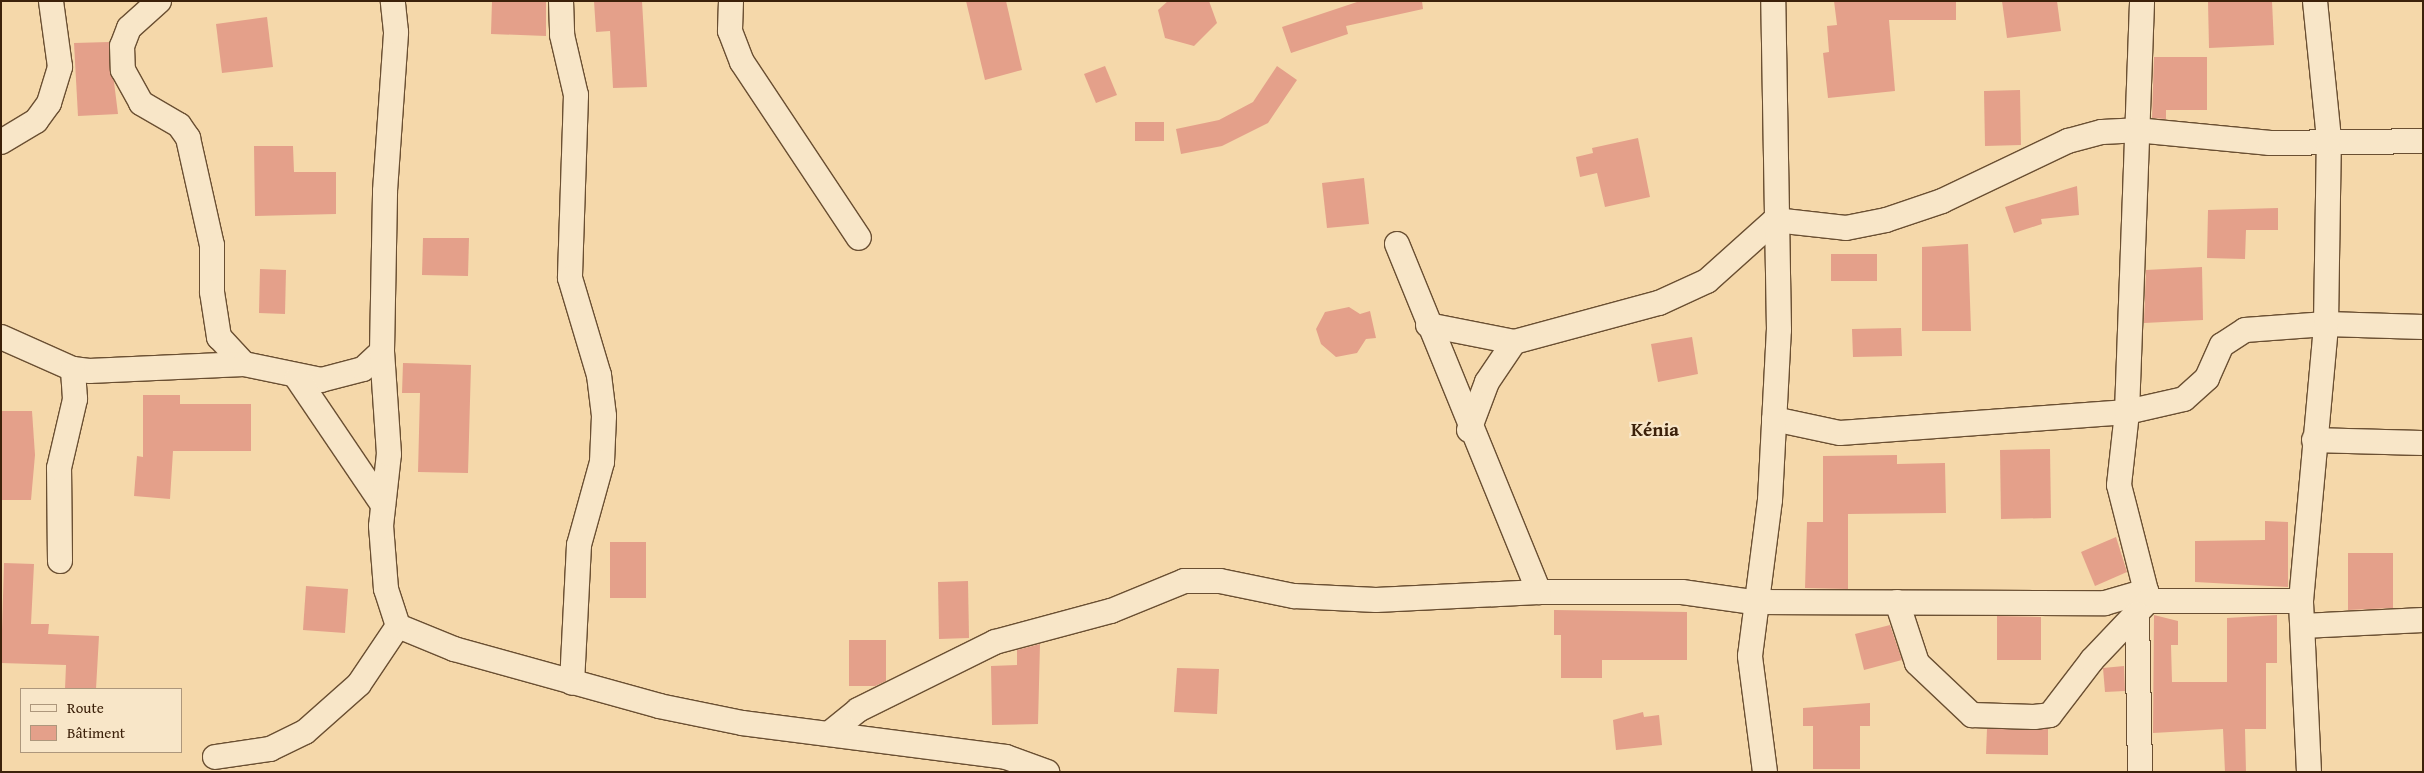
<!DOCTYPE html>
<html>
<head>
<meta charset="utf-8">
<style>
  body { margin:0 }
  #map { position:relative; width:2424px; height:773px; overflow:hidden; background:#f5d8aa; font-family:"Gentium Book Plus",serif }
  div>[style] { position:absolute }
  [style*='--x'] { left:calc(var(--x)*1px); top:calc(var(--y)*1px); width:calc(var(--w)*1px); rotate:calc(var(--a)*1deg) }
  .building>* { inset:0; background:#e4a08a }
  .roads { filter:drop-shadow(1px 0 #6a4f32) drop-shadow(-1px 0 #6a4f32) drop-shadow(0 1px #6a4f32) drop-shadow(0 -1px #6a4f32) }
  .minor>* { height:24px; margin:-12px; padding:0 12px; transform-origin:12px; border-radius:12px; background:#f8e6c8 }
  span { translate:-50% -50%; white-space:nowrap; text-align:center; line-height:1.15; -webkit-text-stroke:4.5px #f8e6c8; paint-order:stroke }
  .neighbourhood-label { font-size:19px; color:#3c210a; font-weight:700 }
  .frame { position:absolute; inset:0; border:2px solid #3c210a; pointer-events:none }
  .legend { position:absolute; left:20px; top:688px; width:162px; height:65px; box-sizing:border-box; background:#f8e6c8; border:1px solid #ad977c; margin:0; padding:6px 9px; list-style:none; font-size:15px; color:#3c210a }
  .legend li { display:flex; align-items:center; gap:10px; height:25px }
  .legend b { width:25px; border:1px solid #ad977c }
</style>
</head>
<body>
<div id="map">
  <div class="building">
    <i style="clip-path:polygon(492px 1px,546px 1px,546px 36px,491px 34px)"></i>
    <i style="clip-path:polygon(594px 1px,642px 1px,647px 87px,613px 88px,610px 31px,596px 32px)"></i>
    <i style="clip-path:polygon(966px 1px,1006px 1px,1022px 70px,985px 80px)"></i>
    <i style="clip-path:polygon(1168px 1px,1209px 1px,1217px 23px,1194px 46px,1165px 38px,1158px 10px)"></i>
    <i style="clip-path:polygon(1360px 1px,1422px 1px,1423px 9px,1346px 26px,1348px 34px,1291px 53px,1282px 27px)"></i>
    <i style="clip-path:polygon(1834px 1px,1956px 1px,1956px 20px,1889px 20px,1895px 91px,1828px 98px,1823px 53px,1829px 52px,1827px 26px,1837px 25px)"></i>
    <i style="clip-path:polygon(2002px 1px,2057px 1px,2061px 31px,2007px 38px)"></i>
    <i style="clip-path:polygon(2208px 1px,2272px 1px,2274px 45px,2209px 48px)"></i>
    <i style="clip-path:polygon(267px 17px,273px 67px,222px 73px,216px 24px)"></i>
    <i style="clip-path:polygon(109px 42px,118px 114px,78px 116px,74px 43px)"></i>
    <i style="clip-path:polygon(2154px 57px,2207px 57px,2207px 110px,2166px 110px,2166px 119px,2152px 118px)"></i>
    <i style="clip-path:polygon(1105px 66px,1117px 95px,1096px 103px,1084px 74px)"></i>
    <i style="clip-path:polygon(1277px 66px,1297px 80px,1268px 123px,1222px 146px,1181px 154px,1176px 129px,1219px 120px,1253px 102px)"></i>
    <i style="clip-path:polygon(2020px 90px,2021px 145px,1985px 146px,1984px 91px)"></i>
    <i style="clip-path:polygon(1135px 122px,1164px 122px,1164px 141px,1135px 141px)"></i>
    <i style="clip-path:polygon(1638px 138px,1650px 197px,1605px 207px,1597px 173px,1580px 177px,1576px 157px,1593px 153px,1592px 148px)"></i>
    <i style="clip-path:polygon(254px 146px,293px 146px,294px 172px,336px 172px,336px 214px,255px 216px)"></i>
    <i style="clip-path:polygon(1364px 178px,1369px 224px,1327px 228px,1322px 183px)"></i>
    <i style="clip-path:polygon(2077px 186px,2079px 215px,2041px 219px,2042px 224px,2014px 233px,2005px 207px)"></i>
    <i style="clip-path:polygon(2278px 208px,2278px 230px,2246px 230px,2245px 259px,2207px 258px,2208px 210px)"></i>
    <i style="clip-path:polygon(423px 238px,469px 238px,468px 276px,422px 275px)"></i>
    <i style="clip-path:polygon(1968px 244px,1971px 331px,1922px 331px,1922px 247px)"></i>
    <i style="clip-path:polygon(1831px 254px,1877px 254px,1877px 281px,1831px 281px)"></i>
    <i style="clip-path:polygon(2202px 267px,2203px 320px,2144px 323px,2146px 270px)"></i>
    <i style="clip-path:polygon(260px 269px,286px 270px,285px 314px,259px 313px)"></i>
    <i style="clip-path:polygon(1349px 307px,1360px 314px,1370px 311px,1376px 338px,1366px 339px,1357px 353px,1336px 357px,1321px 344px,1316px 329px,1325px 312px)"></i>
    <i style="clip-path:polygon(1901px 328px,1902px 356px,1853px 357px,1852px 329px)"></i>
    <i style="clip-path:polygon(1692px 337px,1698px 374px,1658px 382px,1651px 344px)"></i>
    <i style="clip-path:polygon(403px 363px,471px 365px,468px 473px,418px 472px,420px 393px,402px 393px)"></i>
    <i style="clip-path:polygon(143px 395px,180px 395px,180px 404px,251px 404px,251px 451px,173px 451px,170px 499px,134px 496px,137px 456px,143px 457px)"></i>
    <i style="clip-path:polygon(1px 411px,32px 411px,35px 455px,31px 500px,2px 500px)"></i>
    <i style="clip-path:polygon(2050px 449px,2051px 518px,2001px 519px,2000px 450px)"></i>
    <i style="clip-path:polygon(1897px 455px,1897px 464px,1945px 463px,1946px 513px,1848px 514px,1848px 589px,1805px 588px,1807px 522px,1823px 522px,1823px 456px)"></i>
    <i style="clip-path:polygon(2265px 521px,2288px 522px,2288px 587px,2195px 582px,2195px 541px,2265px 540px)"></i>
    <i style="clip-path:polygon(2116px 537px,2127px 572px,2095px 586px,2081px 552px)"></i>
    <i style="clip-path:polygon(610px 542px,646px 542px,646px 598px,610px 598px)"></i>
    <i style="clip-path:polygon(2348px 553px,2393px 553px,2393px 608px,2348px 610px)"></i>
    <i style="clip-path:polygon(4px 563px,34px 564px,31px 624px,49px 624px,48px 634px,99px 636px,96px 689px,65px 689px,66px 665px,1px 663px)"></i>
    <i style="clip-path:polygon(968px 581px,969px 638px,939px 639px,938px 582px)"></i>
    <i style="clip-path:polygon(306px 586px,348px 589px,345px 633px,303px 630px)"></i>
    <i style="clip-path:polygon(1554px 610px,1687px 612px,1687px 660px,1602px 660px,1602px 678px,1561px 678px,1561px 635px,1554px 635px)"></i>
    <i style="clip-path:polygon(2154px 615px,2178px 621px,2178px 645px,2171px 645px,2172px 682px,2227px 682px,2227px 618px,2277px 615px,2277px 663px,2266px 663px,2266px 729px,2245px 729px,2246px 772px,2225px 772px,2223px 729px,2153px 733px)"></i>
    <i style="clip-path:polygon(1997px 616px,2041px 617px,2041px 660px,1997px 660px)"></i>
    <i style="clip-path:polygon(1890px 625px,1902px 660px,1864px 670px,1855px 634px)"></i>
    <i style="clip-path:polygon(849px 640px,886px 640px,886px 681px,875px 686px,849px 686px)"></i>
    <i style="clip-path:polygon(1040px 644px,1038px 724px,992px 725px,991px 666px,1017px 665px,1017px 650px)"></i>
    <i style="clip-path:polygon(2124px 666px,2125px 691px,2105px 692px,2103px 668px)"></i>
    <i style="clip-path:polygon(1177px 668px,1219px 669px,1217px 714px,1174px 712px)"></i>
    <i style="clip-path:polygon(1870px 703px,1870px 726px,1860px 726px,1860px 769px,1813px 769px,1813px 726px,1803px 726px,1803px 708px)"></i>
    <i style="clip-path:polygon(1643px 712px,1644px 717px,1659px 715px,1662px 745px,1616px 750px,1613px 720px)"></i>
    <i style="clip-path:polygon(1987px 729px,2048px 729px,2048px 755px,1986px 754px)"></i>
  </div>
  <div class="roads">
    <div class="minor">
      <i style="--x:159;--y:1;--w:40;--a:138"></i>
      <i style="--x:129;--y:28;--w:19;--a:111"></i>
      <i style="--x:122;--y:46;--w:24;--a:88"></i>
      <i style="--x:123;--y:70;--w:38;--a:61"></i>
      <i style="--x:141;--y:103;--w:44;--a:30.1"></i>
      <i style="--x:179;--y:125;--w:16;--a:55"></i>
      <i style="--x:188;--y:138;--w:110;--a:77.4"></i>
      <i style="--x:212;--y:245;--w:47;--a:90"></i>
      <i style="--x:212;--y:292;--w:46;--a:81.2"></i>
      <i style="--x:219;--y:337;--w:37;--a:47"></i>
      <i style="--x:561;--y:1;--w:34;--a:88"></i>
      <i style="--x:562;--y:35;--w:62;--a:76.9"></i>
      <i style="--x:576;--y:95;--w:183;--a:91.9"></i>
      <i style="--x:570;--y:278;--w:101;--a:73.4"></i>
      <i style="--x:599;--y:375;--w:41;--a:83"></i>
      <i style="--x:604;--y:416;--w:46;--a:92.5"></i>
      <i style="--x:602;--y:462;--w:86;--a:105.5"></i>
      <i style="--x:579;--y:545;--w:138;--a:92.9"></i>
      <i style="--x:731;--y:1;--w:30;--a:92"></i>
      <i style="--x:730;--y:31;--w:33;--a:69"></i>
      <i style="--x:742;--y:62;--w:211;--a:56.4"></i>
      <i style="--x:1;--y:142;--w:41;--a:-31"></i>
      <i style="--x:36;--y:121;--w:22;--a:-54"></i>
      <i style="--x:49;--y:103;--w:38;--a:-73"></i>
      <i style="--x:60;--y:67;--w:67;--a:-97.8"></i>
      <i style="--x:1397;--y:244;--w:376;--a:67.8"></i>
      <i style="--x:1539;--y:592;--w:143;--a:0"></i>
      <i style="--x:1682;--y:592;--w:72;--a:8"></i>
      <i style="--x:1753;--y:602;--w:352;--a:0.2"></i>
      <i style="--x:2105;--y:603;--w:43;--a:-16.3"></i>
      <i style="--x:2146;--y:591;--w:109;--a:-104.3"></i>
      <i style="--x:2119;--y:485;--w:73;--a:-83.7"></i>
      <i style="--x:2127;--y:412;--w:411;--a:-87.9"></i>
      <i style="--x:1428;--y:325;--w:88;--a:11.2"></i>
      <i style="--x:1514;--y:342;--w:150;--a:-15.1"></i>
      <i style="--x:1659;--y:303;--w:53;--a:-24.6"></i>
      <i style="--x:1707;--y:281;--w:91;--a:-41.9"></i>
      <i style="--x:1775;--y:220;--w:71;--a:6.4"></i>
      <i style="--x:1846;--y:228;--w:41;--a:-11.3"></i>
      <i style="--x:1886;--y:220;--w:59;--a:-18.7"></i>
      <i style="--x:1942;--y:201;--w:140;--a:-25.5"></i>
      <i style="--x:2068;--y:141;--w:35;--a:-15"></i>
      <i style="--x:2102;--y:132;--w:34;--a:-3"></i>
      <i style="--x:2136;--y:130;--w:135;--a:5.5"></i>
      <i style="--x:2270;--y:143;--w:153;--a:-0.7"></i>
      <i style="--x:1;--y:337;--w:79;--a:24"></i>
      <i style="--x:73;--y:369;--w:16;--a:7"></i>
      <i style="--x:89;--y:371;--w:155;--a:-2.6"></i>
      <i style="--x:244;--y:364;--w:79;--a:11.7"></i>
      <i style="--x:321;--y:380;--w:43;--a:-14.7"></i>
      <i style="--x:363;--y:369;--w:26;--a:-43"></i>
      <i style="--x:297;--y:378;--w:153;--a:55.9"></i>
      <i style="--x:1774;--y:419;--w:67;--a:12"></i>
      <i style="--x:1840;--y:433;--w:288;--a:-4.2"></i>
      <i style="--x:2127;--y:412;--w:58;--a:-12.8"></i>
      <i style="--x:2184;--y:399;--w:31;--a:-42"></i>
      <i style="--x:2207;--y:378;--w:36;--a:-66"></i>
      <i style="--x:2222;--y:345;--w:27;--a:-33"></i>
      <i style="--x:2245;--y:330;--w:81;--a:-4.2"></i>
      <i style="--x:2326;--y:324;--w:97;--a:1.8"></i>
      <i style="--x:1469;--y:430;--w:51;--a:-69.4"></i>
      <i style="--x:1487;--y:382;--w:48;--a:-56"></i>
      <i style="--x:2314;--y:440;--w:109;--a:1.6"></i>
      <i style="--x:60;--y:561;--w:93;--a:-90.6"></i>
      <i style="--x:59;--y:468;--w:71;--a:-76.9"></i>
      <i style="--x:75;--y:399;--w:30;--a:-94"></i>
      <i style="--x:1897;--y:602;--w:64;--a:71.8"></i>
      <i style="--x:1917;--y:663;--w:76;--a:43.4"></i>
      <i style="--x:1972;--y:715;--w:62;--a:1.8"></i>
      <i style="--x:2034;--y:717;--w:16;--a:-7"></i>
      <i style="--x:2050;--y:715;--w:69;--a:-52.6"></i>
      <i style="--x:2092;--y:660;--w:81;--a:-46.5"></i>
      <i style="--x:2148;--y:601;--w:153;--a:0"></i>
      <i style="--x:2137;--y:614;--w:158;--a:88.9"></i>
      <i style="--x:398;--y:626;--w:61;--a:22.3"></i>
      <i style="--x:454;--y:649;--w:213;--a:15.5"></i>
      <i style="--x:659;--y:706;--w:85;--a:11.6"></i>
      <i style="--x:742;--y:723;--w:266;--a:7.3"></i>
      <i style="--x:1006;--y:757;--w:44;--a:20.1"></i>
      <i style="--x:2303;--y:626;--w:120;--a:-2.9"></i>
      <i style="--x:831;--y:732;--w:35;--a:-39"></i>
      <i style="--x:858;--y:710;--w:153;--a:-26.4"></i>
      <i style="--x:995;--y:642;--w:120;--a:-15"></i>
      <i style="--x:1111;--y:611;--w:79;--a:-22.3"></i>
      <i style="--x:1184;--y:581;--w:36;--a:0"></i>
      <i style="--x:1220;--y:581;--w:76;--a:11.5"></i>
      <i style="--x:1294;--y:596;--w:82;--a:2.8"></i>
      <i style="--x:1376;--y:600;--w:163;--a:-2.8"></i>
      <i style="--x:215;--y:757;--w:56;--a:-8.3"></i>
      <i style="--x:270;--y:749;--w:39;--a:-26"></i>
      <i style="--x:305;--y:732;--w:72;--a:-41.6"></i>
      <i style="--x:359;--y:684;--w:70;--a:-56.1"></i>
      <i style="--x:398;--y:626;--w:39;--a:-108"></i>
      <i style="--x:386;--y:589;--w:63;--a:-94.5"></i>
      <i style="--x:381;--y:526;--w:72;--a:-83.7"></i>
      <i style="--x:389;--y:454;--w:103;--a:-93.9"></i>
      <i style="--x:382;--y:351;--w:160;--a:-88.9"></i>
      <i style="--x:385;--y:191;--w:159;--a:-86"></i>
      <i style="--x:396;--y:32;--w:31;--a:-96"></i>
      <i style="--x:1765;--y:772;--w:117;--a:-97.4"></i>
      <i style="--x:1750;--y:656;--w:157;--a:-82.7"></i>
      <i style="--x:1770;--y:500;--w:170;--a:-87"></i>
      <i style="--x:1779;--y:330;--w:329;--a:-91"></i>
      <i style="--x:2309;--y:772;--w:171;--a:-92.7"></i>
      <i style="--x:2301;--y:601;--w:278;--a:-84.8"></i>
      <i style="--x:2326;--y:324;--w:185;--a:-89.1"></i>
      <i style="--x:2329;--y:139;--w:139;--a:-95.8"></i>
    </div>
  </div>
  <div class="neighbourhood-label">
    <span style="left:1655px;top:430px">Kénia</span>
  </div>
  <div class="frame"></div>
  <ul class="legend">
  <li><b style="height:6px;background:#f8e6c8"></b>Route</li>
  <li><b style="height:14px;background:#e4a08a"></b>Bâtiment</li>
  </ul>
</div>
</body>
</html>
